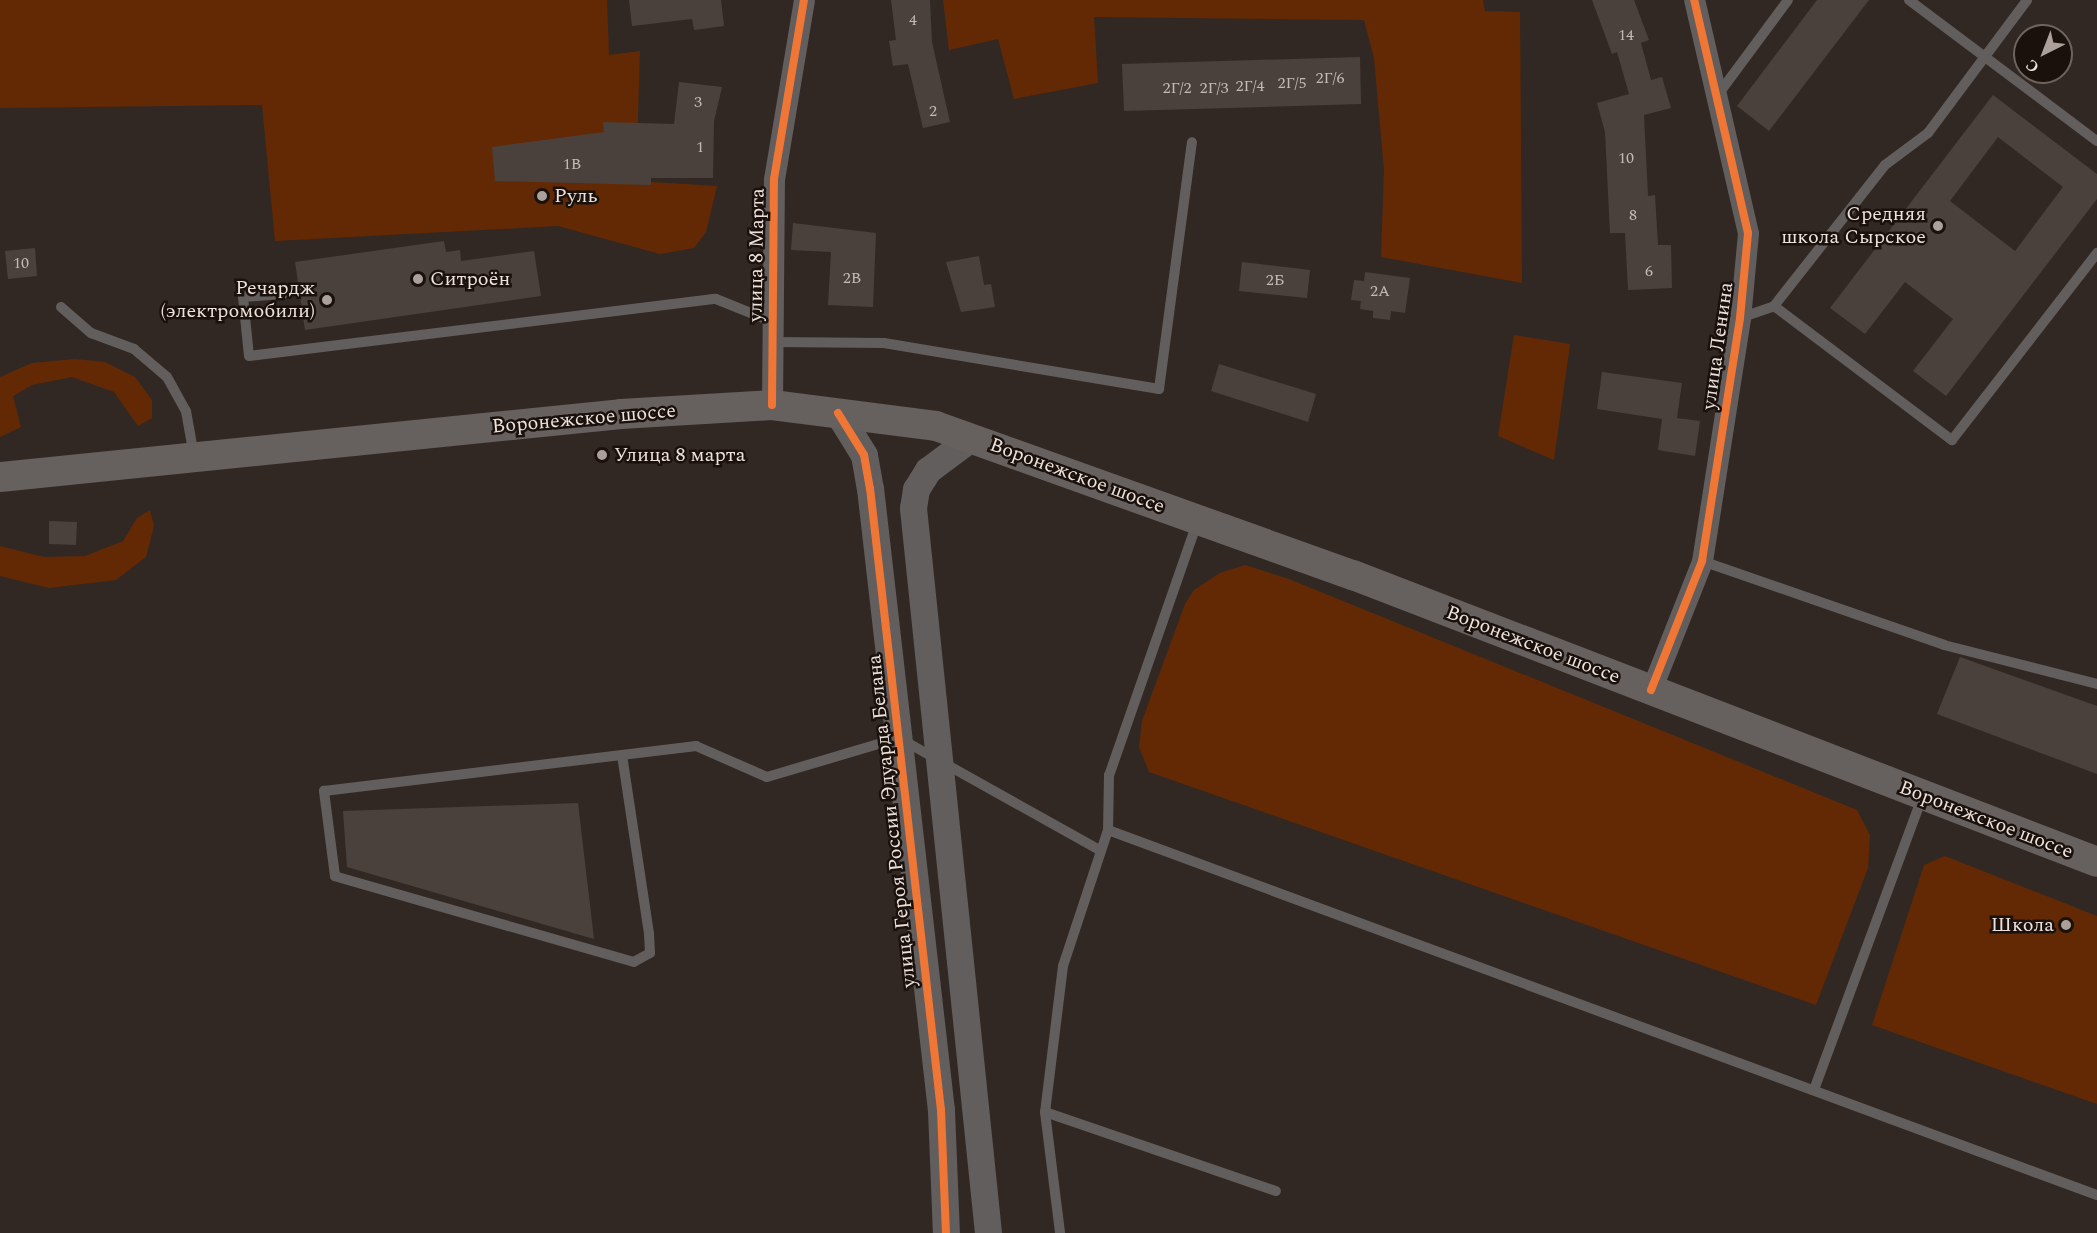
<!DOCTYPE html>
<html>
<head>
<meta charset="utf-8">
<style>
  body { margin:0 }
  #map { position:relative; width:2097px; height:1233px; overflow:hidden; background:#322823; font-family:Spectral,serif }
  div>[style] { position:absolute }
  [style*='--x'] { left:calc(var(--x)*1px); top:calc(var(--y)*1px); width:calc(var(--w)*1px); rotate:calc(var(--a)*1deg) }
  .green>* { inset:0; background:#632905 }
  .building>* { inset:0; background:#4a413d }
  .service>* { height:10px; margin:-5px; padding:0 5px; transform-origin:5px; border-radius:5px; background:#625e5d }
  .minor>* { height:21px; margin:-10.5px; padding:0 10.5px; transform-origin:10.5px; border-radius:10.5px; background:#625e5d }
  .tertiary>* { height:27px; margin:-13.5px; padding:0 13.5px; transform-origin:13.5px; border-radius:13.5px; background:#625e5d }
  .secondary>* { height:30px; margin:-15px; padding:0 15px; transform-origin:15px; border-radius:15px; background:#66605e }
  .cycleway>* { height:8px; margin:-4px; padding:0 4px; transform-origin:4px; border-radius:4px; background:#f07635 }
  .dots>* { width:16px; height:16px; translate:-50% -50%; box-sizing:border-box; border:3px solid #1a110d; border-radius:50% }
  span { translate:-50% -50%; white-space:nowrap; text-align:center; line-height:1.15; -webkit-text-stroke:5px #1a110d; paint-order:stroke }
  .number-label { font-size:16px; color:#c4b9b4 }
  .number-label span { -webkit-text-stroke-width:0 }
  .poi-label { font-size:20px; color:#ede1db }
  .left { translate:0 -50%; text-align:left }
  .right { translate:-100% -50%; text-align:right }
  .street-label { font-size:20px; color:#ede1db }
  .north { position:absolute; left:2013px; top:24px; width:60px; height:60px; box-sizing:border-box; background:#1a110d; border:2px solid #6e645f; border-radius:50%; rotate:222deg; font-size:16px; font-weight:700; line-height:24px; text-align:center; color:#ede1db }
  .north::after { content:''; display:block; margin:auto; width:21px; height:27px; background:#aca09b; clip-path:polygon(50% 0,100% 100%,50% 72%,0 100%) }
</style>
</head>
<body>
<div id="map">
  <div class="green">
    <i style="clip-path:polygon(0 0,607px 0,609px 55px,640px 51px,636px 181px,717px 186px,706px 232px,694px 248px,660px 254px,558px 226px,275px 241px,262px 105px,0 108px)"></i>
    <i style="clip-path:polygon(943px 0,1483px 0,1485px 11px,1520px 12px,1522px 283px,1381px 257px,1384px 170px,1374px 58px,1364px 20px,1094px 17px,1098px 83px,1014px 99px,998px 39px,949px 50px)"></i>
    <i style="clip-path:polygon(1514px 335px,1570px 344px,1554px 460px,1498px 436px)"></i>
    <i style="clip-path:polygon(75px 359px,105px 362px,135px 377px,152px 400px,152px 418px,138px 426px,114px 392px,72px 377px,32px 385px,13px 396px,21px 427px,0 437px,0 377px,32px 363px)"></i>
    <i style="clip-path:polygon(150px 510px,154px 526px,146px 557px,116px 580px,49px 588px,0 576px,0 546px,44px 557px,85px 556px,123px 541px,137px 518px)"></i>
    <i style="clip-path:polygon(1245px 565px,1289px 579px,1857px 810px,1870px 835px,1868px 868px,1816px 1005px,1149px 772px,1139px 747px,1142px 721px,1185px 604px,1194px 590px,1220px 573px)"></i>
    <i style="clip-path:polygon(1945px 856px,2097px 916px,2097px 1104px,1872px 1025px,1924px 865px)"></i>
  </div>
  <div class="building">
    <i style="clip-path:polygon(629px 0,721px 0,724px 26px,694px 30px,692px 19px,632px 26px)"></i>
    <i style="clip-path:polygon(891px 0,930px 0,932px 42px,950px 122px,923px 128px,908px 64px,893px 66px,889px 41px,896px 40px)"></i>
    <i style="clip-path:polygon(1592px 0,1634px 0,1649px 40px,1641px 43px,1651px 80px,1662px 77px,1671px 108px,1644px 115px,1648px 196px,1655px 195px,1658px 245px,1671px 245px,1672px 288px,1628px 290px,1625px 233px,1610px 233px,1605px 132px,1597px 103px,1629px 94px,1617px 52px,1612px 54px)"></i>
    <i style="clip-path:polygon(1817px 0,1869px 0,1769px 131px,1737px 106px)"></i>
    <i style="clip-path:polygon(1360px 57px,1361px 104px,1124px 111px,1122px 64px)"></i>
    <i style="clip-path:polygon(679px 82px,722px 87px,714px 121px,713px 178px,651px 178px,651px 185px,495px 181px,492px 147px,604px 132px,603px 122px,674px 124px)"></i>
    <i style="clip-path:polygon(evenodd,1993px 95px,2097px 174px,2097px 199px,1946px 396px,1913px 371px,1953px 319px,1905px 282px,1865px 334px,1830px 308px,1993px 95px,1998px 137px,2063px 187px,2015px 251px,1950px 201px,1998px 137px)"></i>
    <i style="clip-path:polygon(793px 223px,876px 233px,873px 307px,828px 305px,831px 252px,791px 250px)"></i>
    <i style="clip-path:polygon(444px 241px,446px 252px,460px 250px,461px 261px,534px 251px,541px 296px,305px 330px,295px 262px)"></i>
    <i style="clip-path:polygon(35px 248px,37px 276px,8px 279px,5px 251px)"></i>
    <i style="clip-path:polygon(979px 256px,984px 285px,991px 284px,995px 307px,961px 312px,946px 262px)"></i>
    <i style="clip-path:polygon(1242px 262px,1310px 270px,1307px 298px,1239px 291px)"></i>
    <i style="clip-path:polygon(1365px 272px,1410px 278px,1405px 313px,1391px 311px,1390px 320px,1373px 318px,1373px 311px,1360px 309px,1361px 301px,1351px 300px,1354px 280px,1364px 281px)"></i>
    <i style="clip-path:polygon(1219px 364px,1316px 394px,1308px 422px,1211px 391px)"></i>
    <i style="clip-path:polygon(1602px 372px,1682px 383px,1677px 418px,1700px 421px,1695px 456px,1658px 450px,1662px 419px,1597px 409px)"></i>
    <i style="clip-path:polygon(49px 521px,77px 522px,76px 545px,49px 544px)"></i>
    <i style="clip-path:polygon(1960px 657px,2097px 706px,2097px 774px,1937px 714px)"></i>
    <i style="clip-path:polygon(578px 803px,594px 939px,347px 867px,343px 811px)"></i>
  </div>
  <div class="service">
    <i style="--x:1909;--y:0;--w:235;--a:36.9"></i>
    <i style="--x:1717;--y:96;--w:119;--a:-53.5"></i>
    <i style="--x:283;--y:294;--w:40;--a:175.7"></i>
    <i style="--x:243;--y:297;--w:59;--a:84.2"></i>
    <i style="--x:249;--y:356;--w:470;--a:-7"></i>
    <i style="--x:716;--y:299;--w:61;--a:22"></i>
    <i style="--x:1774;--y:306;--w:223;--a:37"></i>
    <i style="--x:1952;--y:440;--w:237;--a:-52.2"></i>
    <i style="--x:61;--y:307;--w:40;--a:41"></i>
    <i style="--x:91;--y:333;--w:46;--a:20.4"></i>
    <i style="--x:134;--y:349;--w:43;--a:40.3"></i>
    <i style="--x:167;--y:377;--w:39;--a:61"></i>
    <i style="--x:186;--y:411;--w:46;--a:79.9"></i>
    <i style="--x:1740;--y:318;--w:36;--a:-19"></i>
    <i style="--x:1774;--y:306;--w:179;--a:-51.8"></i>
    <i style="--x:1885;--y:165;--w:54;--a:-36.7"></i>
    <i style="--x:1928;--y:133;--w:166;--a:-53.3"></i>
    <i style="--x:773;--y:342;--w:111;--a:0.5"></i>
    <i style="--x:884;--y:343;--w:279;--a:9.5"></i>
    <i style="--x:1159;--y:389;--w:249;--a:-82.4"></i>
    <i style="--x:1197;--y:523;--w:267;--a:109.2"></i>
    <i style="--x:1109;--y:775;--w:55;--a:91"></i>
    <i style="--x:1108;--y:830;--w:143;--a:108.3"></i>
    <i style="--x:1063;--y:966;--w:147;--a:97"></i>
    <i style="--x:1045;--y:1112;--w:244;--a:18.9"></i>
    <i style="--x:1702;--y:561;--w:256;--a:19.1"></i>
    <i style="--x:1944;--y:645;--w:158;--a:14.3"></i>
    <i style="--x:622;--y:755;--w:181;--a:81.4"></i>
    <i style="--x:649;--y:934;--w:19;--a:87"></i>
    <i style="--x:650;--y:953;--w:18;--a:151"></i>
    <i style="--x:634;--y:962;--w:311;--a:-164"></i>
    <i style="--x:335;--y:876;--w:86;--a:-97.4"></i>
    <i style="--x:324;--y:791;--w:375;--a:-6.9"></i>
    <i style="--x:696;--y:746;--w:77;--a:23.6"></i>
    <i style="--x:767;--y:777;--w:138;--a:-16.5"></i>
    <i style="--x:899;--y:738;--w:231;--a:29.2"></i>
    <i style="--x:1108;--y:830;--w:1054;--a:20.26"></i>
    <i style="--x:1815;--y:1087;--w:308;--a:-69.7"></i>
    <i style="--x:1045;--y:1112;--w:122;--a:82.9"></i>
  </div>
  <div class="minor">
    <i style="--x:772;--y:405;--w:226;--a:-89.5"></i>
    <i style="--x:774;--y:179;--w:181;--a:-80.5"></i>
    <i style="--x:1651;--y:690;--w:139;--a:-68.4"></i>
    <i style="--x:1702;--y:561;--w:246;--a:-81.1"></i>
    <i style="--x:1740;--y:318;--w:85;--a:-84.6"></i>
    <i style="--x:1748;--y:233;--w:239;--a:-103"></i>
  </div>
  <div class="tertiary">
    <i style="--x:838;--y:413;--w:49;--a:58.2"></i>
    <i style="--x:864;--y:455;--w:34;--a:80"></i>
    <i style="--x:870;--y:488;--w:626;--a:83.49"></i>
    <i style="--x:941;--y:1110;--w:123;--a:87.7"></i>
    <i style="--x:971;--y:438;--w:54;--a:143.3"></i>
    <i style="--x:928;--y:470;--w:22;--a:122"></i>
    <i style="--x:916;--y:489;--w:19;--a:99"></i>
    <i style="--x:913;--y:508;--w:729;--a:84.09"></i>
  </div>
  <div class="secondary">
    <i style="--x:0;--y:477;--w:624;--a:-5.79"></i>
    <i style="--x:621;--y:414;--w:151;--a:-3.4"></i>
    <i style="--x:772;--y:405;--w:165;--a:7.3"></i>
    <i style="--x:936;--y:426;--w:443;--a:19.7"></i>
    <i style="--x:1353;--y:575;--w:797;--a:21.09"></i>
  </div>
  <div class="cycleway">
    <i style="--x:772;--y:405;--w:226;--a:-89.5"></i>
    <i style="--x:774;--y:179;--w:181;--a:-80.5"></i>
    <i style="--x:838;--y:413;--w:49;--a:58.2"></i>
    <i style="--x:864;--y:455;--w:34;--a:80"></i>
    <i style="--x:870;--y:488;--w:626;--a:83.49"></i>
    <i style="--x:941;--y:1110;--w:123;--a:87.7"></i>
    <i style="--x:1651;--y:690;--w:139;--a:-68.4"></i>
    <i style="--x:1702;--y:561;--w:246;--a:-81.1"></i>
    <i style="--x:1740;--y:318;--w:85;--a:-84.6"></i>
    <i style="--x:1748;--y:233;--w:239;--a:-103"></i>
  </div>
  <div class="dots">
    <i style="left:542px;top:196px;background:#aca09b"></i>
    <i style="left:1938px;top:226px;background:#aca09b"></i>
    <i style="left:418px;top:279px;background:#aca09b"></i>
    <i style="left:327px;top:300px;background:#aca09b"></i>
    <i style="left:602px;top:455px;background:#aca09b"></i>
    <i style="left:2066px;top:925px;background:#aca09b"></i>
  </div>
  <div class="number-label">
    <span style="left:913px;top:20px">4</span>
    <span style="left:1626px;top:35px">14</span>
    <span style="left:1330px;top:78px">2Г/6</span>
    <span style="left:1292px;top:83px">2Г/5</span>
    <span style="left:1250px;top:86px">2Г/4</span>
    <span style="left:1177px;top:88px">2Г/2</span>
    <span style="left:1214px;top:88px">2Г/3</span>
    <span style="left:698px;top:102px">3</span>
    <span style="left:933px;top:111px">2</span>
    <span style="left:700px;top:147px">1</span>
    <span style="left:1626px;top:158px">10</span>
    <span style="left:572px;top:164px">1В</span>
    <span style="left:1633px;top:215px">8</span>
    <span style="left:21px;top:263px">10</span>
    <span style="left:1649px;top:271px">6</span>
    <span style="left:852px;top:278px">2В</span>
    <span style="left:1275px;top:280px">2Б</span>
    <span style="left:1380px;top:291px">2А</span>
  </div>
  <div class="poi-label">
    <span class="left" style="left:554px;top:196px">Руль</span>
    <span class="right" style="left:1926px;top:226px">Средняя<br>школа Сырское</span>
    <span class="left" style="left:430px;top:279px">Ситроён</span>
    <span class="right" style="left:315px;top:300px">Речардж<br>(электромобили)</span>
    <span class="left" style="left:614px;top:455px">Улица 8 марта</span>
    <span class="right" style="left:2054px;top:925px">Школа</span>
  </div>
  <div class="street-label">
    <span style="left:757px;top:255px;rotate:-89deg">улица 8 Марта</span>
    <span style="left:1718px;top:346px;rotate:-82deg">улица Ленина</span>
    <span style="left:584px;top:419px;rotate:-5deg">Воронежское шоссе</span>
    <span style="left:1077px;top:476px;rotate:20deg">Воронежское шоссе</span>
    <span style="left:1533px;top:645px;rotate:21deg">Воронежское шоссе</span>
    <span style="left:1986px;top:820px;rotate:21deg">Воронежское шоссе</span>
    <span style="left:892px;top:821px;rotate:-96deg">улица Героя России Эдуарда Белана</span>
  </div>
  <div class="north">С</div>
</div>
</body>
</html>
